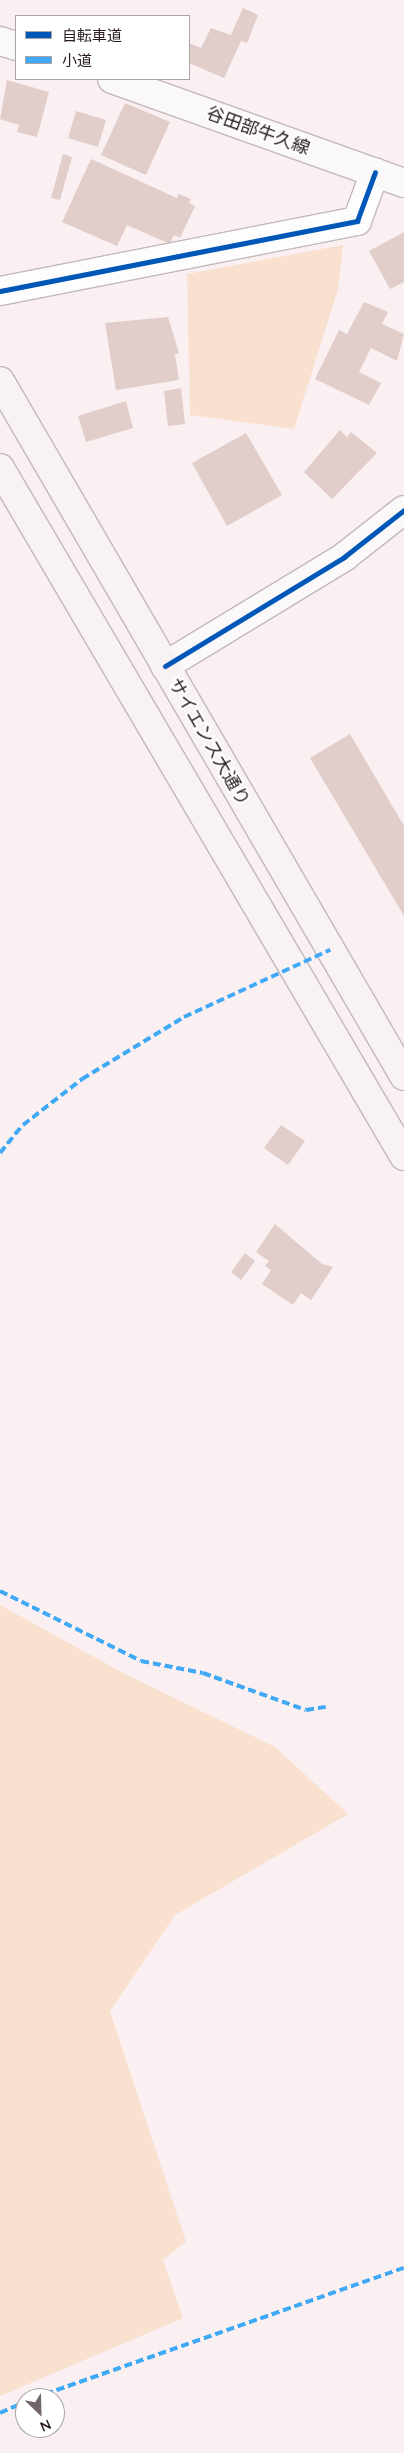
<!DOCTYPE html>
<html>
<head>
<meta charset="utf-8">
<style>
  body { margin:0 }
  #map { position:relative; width:404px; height:2453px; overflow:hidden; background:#faf0f2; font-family:Quicksand,"Noto Sans JP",sans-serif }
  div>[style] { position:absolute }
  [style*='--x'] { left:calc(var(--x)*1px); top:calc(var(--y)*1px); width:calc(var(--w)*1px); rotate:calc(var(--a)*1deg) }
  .green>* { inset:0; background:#f9e0cf }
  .building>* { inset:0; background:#e1cdc9 }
  .roads { filter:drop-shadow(1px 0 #c3b8b9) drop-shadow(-1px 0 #c3b8b9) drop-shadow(0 1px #c3b8b9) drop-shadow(0 -1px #c3b8b9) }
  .street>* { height:28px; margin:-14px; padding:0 14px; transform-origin:14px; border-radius:14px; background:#fefdfd }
  .secondary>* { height:28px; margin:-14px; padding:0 14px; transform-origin:14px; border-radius:14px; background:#fbf8f9 }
  .primary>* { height:28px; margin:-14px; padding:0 14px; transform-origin:14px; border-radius:14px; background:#f8f2f5 }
  .quiet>* { height:4px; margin-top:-2px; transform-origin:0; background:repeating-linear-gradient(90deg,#3fa9f5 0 8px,transparent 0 12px) }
  .cycleway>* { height:5px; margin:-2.5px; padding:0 2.5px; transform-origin:2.5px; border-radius:2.5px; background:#0057b8 }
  span { translate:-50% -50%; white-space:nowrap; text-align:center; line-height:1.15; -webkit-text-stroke:4px #fff; paint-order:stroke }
  .street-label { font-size:18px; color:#291b1d }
  .legend { position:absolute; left:15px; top:15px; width:175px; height:65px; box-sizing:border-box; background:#fff; border:1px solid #a9a4a5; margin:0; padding:6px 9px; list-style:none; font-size:15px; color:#291b1d }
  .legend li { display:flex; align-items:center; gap:10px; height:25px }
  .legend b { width:25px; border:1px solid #a9a4a5 }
  .north { position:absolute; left:15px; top:2388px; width:50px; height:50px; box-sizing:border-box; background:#fff; border:1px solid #a9a4a5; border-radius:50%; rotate:156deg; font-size:14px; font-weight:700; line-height:20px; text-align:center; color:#291b1d }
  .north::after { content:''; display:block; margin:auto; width:18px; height:22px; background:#726668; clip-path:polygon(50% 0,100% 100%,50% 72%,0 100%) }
</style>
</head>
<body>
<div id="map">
  <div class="green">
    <i style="clip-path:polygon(343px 245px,338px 289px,294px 429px,190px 415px,187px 274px)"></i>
    <i style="clip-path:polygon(0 1605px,125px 1674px,275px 1747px,348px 1814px,175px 1915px,110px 2011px,186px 2242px,163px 2260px,183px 2318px,0 2396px)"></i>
  </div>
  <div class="building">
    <i style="clip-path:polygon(243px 8px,258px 15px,247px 43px,241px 41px,224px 78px,189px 63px,189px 43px,201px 48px,211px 28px,231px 35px)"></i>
    <i style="clip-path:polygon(7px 80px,49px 92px,37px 137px,17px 132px,19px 125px,0 119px)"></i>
    <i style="clip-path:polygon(125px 103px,170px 122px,146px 175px,101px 155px)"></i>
    <i style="clip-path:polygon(76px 111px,106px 120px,98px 147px,68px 138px)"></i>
    <i style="clip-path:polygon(63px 154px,72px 157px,60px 200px,51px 198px)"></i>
    <i style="clip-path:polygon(91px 159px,177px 198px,179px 194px,191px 199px,189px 203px,195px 206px,180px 238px,174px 235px,170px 244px,127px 225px,117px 246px,62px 222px)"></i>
    <i style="clip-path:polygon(404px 232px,404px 282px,390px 289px,369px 251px)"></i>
    <i style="clip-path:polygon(364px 302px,388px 312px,382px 324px,404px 334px,397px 361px,371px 348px,359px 372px,381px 383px,369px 405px,315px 379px,339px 330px,347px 334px)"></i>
    <i style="clip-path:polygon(168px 317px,179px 353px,175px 354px,179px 380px,116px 390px,105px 323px)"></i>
    <i style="clip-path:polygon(181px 388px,185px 424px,168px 426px,164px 391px)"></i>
    <i style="clip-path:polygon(126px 401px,133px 428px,86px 442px,78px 416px)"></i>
    <i style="clip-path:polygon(340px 430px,347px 437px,351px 432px,377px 453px,332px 499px,304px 472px)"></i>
    <i style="clip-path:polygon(246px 433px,282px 495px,227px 526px,192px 463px)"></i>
    <i style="clip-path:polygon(350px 734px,404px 826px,404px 916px,310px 758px)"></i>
    <i style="clip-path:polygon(281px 1125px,305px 1141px,288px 1165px,264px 1148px)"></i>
    <i style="clip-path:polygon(275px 1224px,322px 1264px,333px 1267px,311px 1300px,301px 1293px,293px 1305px,262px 1284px,271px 1270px,265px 1266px,269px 1261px,256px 1252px)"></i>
    <i style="clip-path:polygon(245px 1253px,255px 1261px,241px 1280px,231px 1272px)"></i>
  </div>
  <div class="roads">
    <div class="street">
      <i style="--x:0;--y:291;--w:364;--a:-11.1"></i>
      <i style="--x:357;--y:221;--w:52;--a:-69.8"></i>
    </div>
    <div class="secondary">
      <i style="--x:0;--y:41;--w:17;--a:17"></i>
      <i style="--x:112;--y:79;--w:310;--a:19.6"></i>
      <i style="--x:165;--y:666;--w:210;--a:-31.3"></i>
      <i style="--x:344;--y:557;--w:76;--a:-38.1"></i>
    </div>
    <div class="primary">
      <i style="--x:0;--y:381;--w:804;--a:59.83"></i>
      <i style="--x:0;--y:468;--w:798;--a:59.58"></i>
    </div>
  </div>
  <div class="quiet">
    <i style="--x:0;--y:1153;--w:36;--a:-51"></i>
    <i style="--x:23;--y:1125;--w:75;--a:-37.9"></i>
    <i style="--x:82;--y:1079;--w:119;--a:-31.3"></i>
    <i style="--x:184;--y:1017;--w:161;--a:-24.7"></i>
    <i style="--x:0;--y:1591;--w:157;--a:26.4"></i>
    <i style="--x:141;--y:1661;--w:63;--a:11"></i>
    <i style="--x:203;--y:1673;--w:109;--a:19.8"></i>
    <i style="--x:306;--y:1710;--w:20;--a:-9"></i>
    <i style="--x:34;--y:2398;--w:392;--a:-19.4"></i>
    <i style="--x:0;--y:2413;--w:27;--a:-24"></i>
  </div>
  <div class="cycleway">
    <i style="--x:0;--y:291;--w:364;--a:-11.1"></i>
    <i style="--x:357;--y:221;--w:52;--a:-69.8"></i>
    <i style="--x:165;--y:666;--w:210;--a:-31.3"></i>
    <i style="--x:344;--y:557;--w:76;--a:-38.1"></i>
  </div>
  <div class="street-label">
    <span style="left:258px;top:131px;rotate:20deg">谷田部牛久線</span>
    <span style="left:209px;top:742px;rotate:60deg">サイエンス大通り</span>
  </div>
  <ul class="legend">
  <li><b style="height:6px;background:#0057b8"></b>自転車道</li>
  <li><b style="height:6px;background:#3fa9f5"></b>小道</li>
  </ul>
  <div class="north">N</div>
</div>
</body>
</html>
